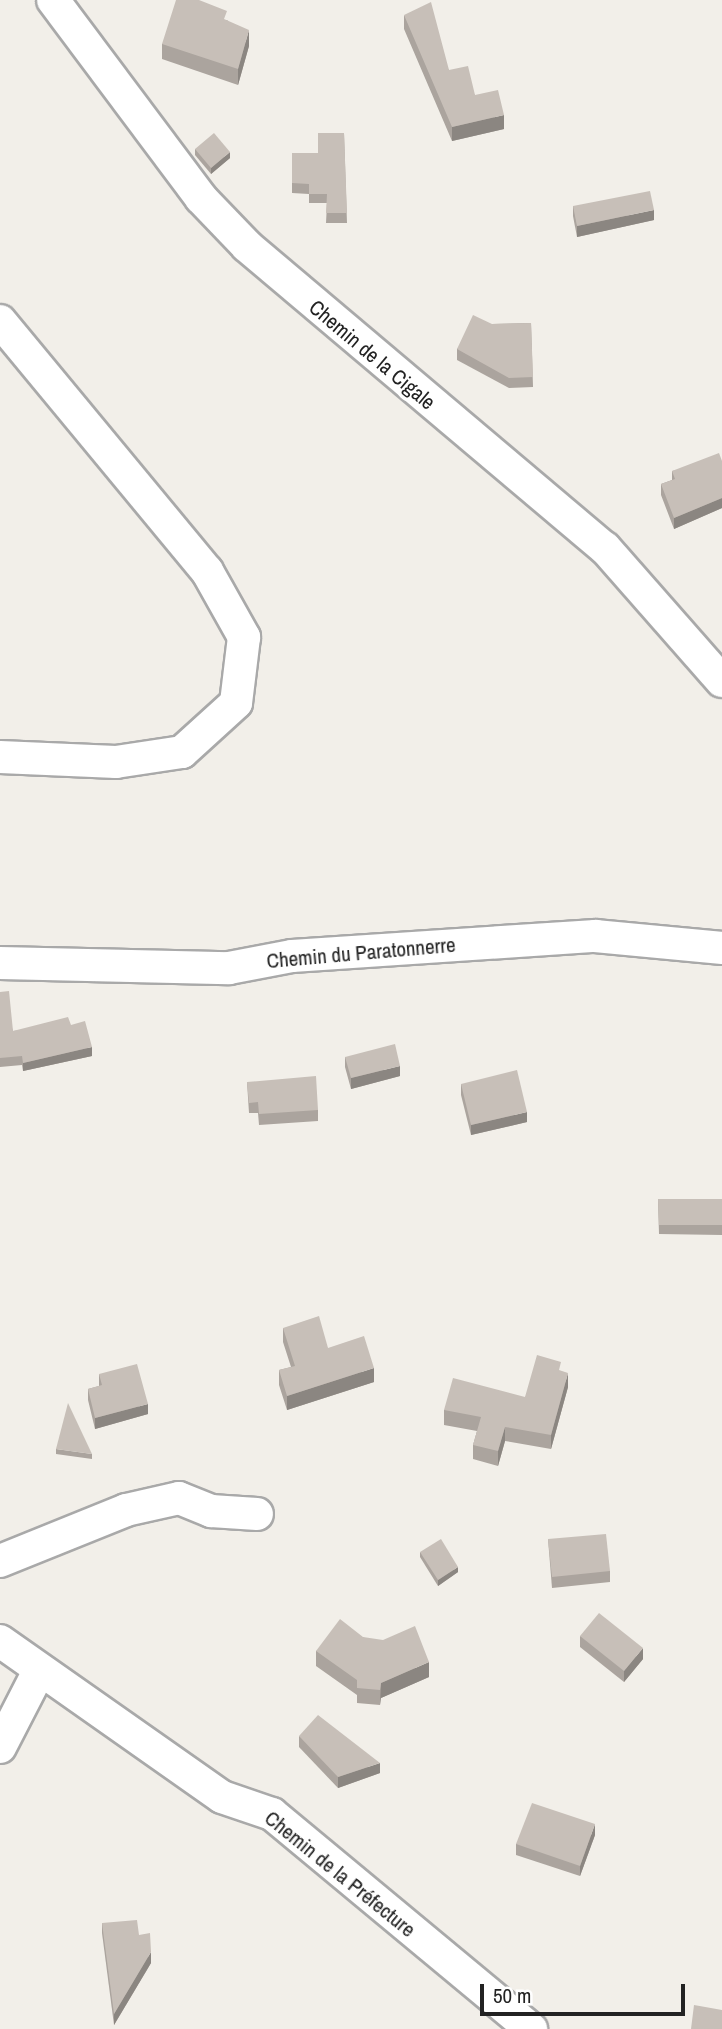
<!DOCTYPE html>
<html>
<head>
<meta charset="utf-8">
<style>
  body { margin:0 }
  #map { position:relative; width:722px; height:2029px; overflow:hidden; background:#f2efe9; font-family:"Archivo Narrow",sans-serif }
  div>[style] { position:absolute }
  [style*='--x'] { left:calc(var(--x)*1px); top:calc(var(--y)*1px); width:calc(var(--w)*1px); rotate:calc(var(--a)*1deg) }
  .roads { filter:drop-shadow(2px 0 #a9a9a9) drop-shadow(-2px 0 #a9a9a9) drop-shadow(0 2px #a9a9a9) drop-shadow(0 -2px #a9a9a9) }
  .street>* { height:32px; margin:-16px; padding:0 16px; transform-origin:16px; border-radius:16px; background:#fff }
  .wall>* { inset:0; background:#aba49e }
  .shaded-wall>* { inset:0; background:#8b8681 }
  .building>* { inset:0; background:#c7bfb8 }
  span { translate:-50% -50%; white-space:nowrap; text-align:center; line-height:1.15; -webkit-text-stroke:7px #fff; paint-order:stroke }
  .street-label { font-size:21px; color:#222 }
  .scale { position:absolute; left:480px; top:1984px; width:205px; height:32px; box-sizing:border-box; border:4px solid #222; border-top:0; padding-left:9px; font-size:21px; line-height:24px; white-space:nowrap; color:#222; -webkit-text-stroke:5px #fff; paint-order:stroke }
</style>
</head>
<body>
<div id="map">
  <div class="roads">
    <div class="street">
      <i style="--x:53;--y:0;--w:247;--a:53.2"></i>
      <i style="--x:201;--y:198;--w:66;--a:46.2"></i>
      <i style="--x:247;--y:246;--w:468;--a:40.2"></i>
      <i style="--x:605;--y:548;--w:177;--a:48.7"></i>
      <i style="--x:0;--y:321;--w:325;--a:50.4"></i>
      <i style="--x:207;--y:571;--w:76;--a:60.7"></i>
      <i style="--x:244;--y:637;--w:66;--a:96.9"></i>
      <i style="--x:236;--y:703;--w:73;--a:137.8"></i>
      <i style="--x:182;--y:752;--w:67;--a:171.4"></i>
      <i style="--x:116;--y:762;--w:116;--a:-177.5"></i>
      <i style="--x:0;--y:963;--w:229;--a:1.3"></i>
      <i style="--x:229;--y:968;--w:64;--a:-10.8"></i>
      <i style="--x:292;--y:956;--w:304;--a:-3.8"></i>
      <i style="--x:595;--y:936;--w:128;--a:5.4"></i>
      <i style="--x:0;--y:1561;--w:136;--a:-22"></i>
      <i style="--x:126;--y:1510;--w:54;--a:-12.8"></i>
      <i style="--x:179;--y:1498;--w:35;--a:22"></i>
      <i style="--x:211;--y:1511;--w:46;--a:3.7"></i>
      <i style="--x:0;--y:1641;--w:271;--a:35.1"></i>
      <i style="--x:222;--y:1797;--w:53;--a:18.8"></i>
      <i style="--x:272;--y:1814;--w:337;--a:39.7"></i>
      <i style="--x:0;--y:1747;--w:85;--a:-62.8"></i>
    </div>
  </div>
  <div class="wall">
    <i style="clip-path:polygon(404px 15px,449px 70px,475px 95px,504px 129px,452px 141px,404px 29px)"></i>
    <i style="clip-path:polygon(227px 20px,249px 46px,238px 85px,162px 59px,162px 44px)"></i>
    <i style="clip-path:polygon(344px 133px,347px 223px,326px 223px,327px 203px,309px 203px,309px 194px,292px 193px,292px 153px,318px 153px)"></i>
    <i style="clip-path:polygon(195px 149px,230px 158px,211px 174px,195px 155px)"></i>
    <i style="clip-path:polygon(573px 206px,654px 220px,577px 237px,573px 216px)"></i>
    <i style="clip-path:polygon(531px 323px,533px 387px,509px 388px,457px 360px,457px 349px,492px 324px)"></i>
    <i style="clip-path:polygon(722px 461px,722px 508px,674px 529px,661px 495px,661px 484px,672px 480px,672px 471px)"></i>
    <i style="clip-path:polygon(0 992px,13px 1031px,71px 1025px,92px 1056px,23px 1071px,22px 1065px,0 1067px)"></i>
    <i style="clip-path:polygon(345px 1057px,400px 1076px,351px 1089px,345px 1067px)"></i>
    <i style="clip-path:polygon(247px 1082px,318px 1110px,318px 1121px,259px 1125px,258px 1113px,249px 1113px)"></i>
    <i style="clip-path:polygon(461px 1084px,527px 1122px,471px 1135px,461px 1095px)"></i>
    <i style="clip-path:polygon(658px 1199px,722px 1199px,722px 1235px,659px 1234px)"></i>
    <i style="clip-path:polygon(283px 1328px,328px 1348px,374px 1382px,287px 1410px,279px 1385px,279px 1370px,291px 1367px,283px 1342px)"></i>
    <i style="clip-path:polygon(561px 1371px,568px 1387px,551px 1449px,505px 1441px,498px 1466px,473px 1459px,473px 1445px,477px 1431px,444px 1425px,444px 1410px,525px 1397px)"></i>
    <i style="clip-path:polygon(99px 1374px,148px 1414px,95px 1429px,88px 1400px,88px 1389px,99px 1386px)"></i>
    <i style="clip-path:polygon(56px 1449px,92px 1454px,92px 1459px,56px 1454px)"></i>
    <i style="clip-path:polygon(548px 1539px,610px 1571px,610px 1582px,552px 1588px)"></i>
    <i style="clip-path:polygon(420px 1552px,458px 1572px,438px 1586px,420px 1557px)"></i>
    <i style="clip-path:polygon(580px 1636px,643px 1659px,624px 1682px,580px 1647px)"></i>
    <i style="clip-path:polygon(363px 1637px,429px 1677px,381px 1698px,380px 1705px,357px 1703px,357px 1695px,316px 1666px,316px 1651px)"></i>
    <i style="clip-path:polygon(299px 1736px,380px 1773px,338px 1788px,299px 1747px)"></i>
    <i style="clip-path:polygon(595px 1835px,580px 1876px,516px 1855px,516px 1844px)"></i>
    <i style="clip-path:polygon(102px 1923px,139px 1935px,151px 1963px,114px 2025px,102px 1933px)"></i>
  </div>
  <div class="shaded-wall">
    <i style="clip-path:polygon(249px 30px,249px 46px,238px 85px,238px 69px)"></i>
    <i style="clip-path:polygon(504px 115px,504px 129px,452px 141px,452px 127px)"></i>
    <i style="clip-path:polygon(230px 152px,230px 158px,211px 174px,211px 168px)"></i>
    <i style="clip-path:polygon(654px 210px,654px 220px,577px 237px,577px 226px)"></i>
    <i style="clip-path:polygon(722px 498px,722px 508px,674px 529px,674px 518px)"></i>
    <i style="clip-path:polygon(92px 1047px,92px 1056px,23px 1071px,23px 1063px)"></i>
    <i style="clip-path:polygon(400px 1066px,400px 1076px,351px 1089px,351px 1078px)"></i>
    <i style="clip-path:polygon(527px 1112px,527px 1122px,471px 1135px,471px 1125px)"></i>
    <i style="clip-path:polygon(374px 1368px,374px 1382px,287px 1410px,287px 1396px)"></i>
    <i style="clip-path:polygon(568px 1373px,568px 1387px,551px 1449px,551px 1435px)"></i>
    <i style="clip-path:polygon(148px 1404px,148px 1414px,95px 1429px,95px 1418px)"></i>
    <i style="clip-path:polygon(505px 1427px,505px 1441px,498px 1466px,498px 1451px)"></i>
    <i style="clip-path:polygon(458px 1567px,458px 1572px,438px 1586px,438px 1580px)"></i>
    <i style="clip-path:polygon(643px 1648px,643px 1659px,624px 1682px,624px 1671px)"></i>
    <i style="clip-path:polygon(429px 1662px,429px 1677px,381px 1698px,380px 1705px,381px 1683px)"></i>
    <i style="clip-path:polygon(380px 1763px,380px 1773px,338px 1788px,338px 1777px)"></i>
    <i style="clip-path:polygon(595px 1824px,595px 1835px,580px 1876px,580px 1866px)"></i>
    <i style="clip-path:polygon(151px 1952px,151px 1963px,114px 2025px,114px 2014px)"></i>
  </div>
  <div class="building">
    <i style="clip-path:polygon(176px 0,199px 0,227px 11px,224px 19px,249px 30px,238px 69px,162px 44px)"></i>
    <i style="clip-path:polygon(431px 2px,449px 70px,468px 66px,475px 95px,498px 90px,504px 115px,452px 127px,404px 15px)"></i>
    <i style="clip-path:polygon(214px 133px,230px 152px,211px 168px,195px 149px)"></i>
    <i style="clip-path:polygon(318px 133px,344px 133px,347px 213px,326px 213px,327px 194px,309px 194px,309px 184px,292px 183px,292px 153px,318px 153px)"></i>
    <i style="clip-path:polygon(650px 191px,654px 210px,577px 226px,573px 206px)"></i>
    <i style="clip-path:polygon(473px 315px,492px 324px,531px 323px,533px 377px,509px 378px,457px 349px)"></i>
    <i style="clip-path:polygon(719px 453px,722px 461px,722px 498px,674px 518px,661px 484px,675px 479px,672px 471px)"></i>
    <i style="clip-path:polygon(9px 991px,13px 1031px,68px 1017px,71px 1025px,85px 1021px,92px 1047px,23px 1063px,22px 1056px,0 1058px,0 992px)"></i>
    <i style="clip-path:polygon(395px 1044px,400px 1066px,351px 1078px,345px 1057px)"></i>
    <i style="clip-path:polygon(517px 1070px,527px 1112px,471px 1125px,461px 1084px)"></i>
    <i style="clip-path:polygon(316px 1076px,318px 1110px,259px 1114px,258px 1102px,249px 1103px,247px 1082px)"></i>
    <i style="clip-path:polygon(658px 1199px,722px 1199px,722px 1225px,659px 1225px)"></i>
    <i style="clip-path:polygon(319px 1316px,328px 1348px,364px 1336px,374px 1368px,287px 1396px,279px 1370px,295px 1366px,283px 1328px)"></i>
    <i style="clip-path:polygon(537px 1355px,561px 1362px,559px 1370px,568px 1373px,551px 1435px,505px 1427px,498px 1451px,473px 1445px,481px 1417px,444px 1410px,453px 1378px,525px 1397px)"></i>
    <i style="clip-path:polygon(137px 1364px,148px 1404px,95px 1418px,88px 1389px,102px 1385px,99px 1374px)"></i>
    <i style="clip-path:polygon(68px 1403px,92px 1454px,56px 1449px)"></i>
    <i style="clip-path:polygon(606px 1534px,610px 1571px,552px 1577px,548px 1539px)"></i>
    <i style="clip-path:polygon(441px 1539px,458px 1567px,438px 1580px,420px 1552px)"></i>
    <i style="clip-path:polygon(599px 1613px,643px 1648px,624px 1671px,580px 1636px)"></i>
    <i style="clip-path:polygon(340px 1619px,363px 1637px,383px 1640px,415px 1626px,429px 1662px,381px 1683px,380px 1690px,357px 1688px,357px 1680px,316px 1651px)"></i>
    <i style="clip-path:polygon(318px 1715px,380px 1763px,338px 1777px,299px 1736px)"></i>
    <i style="clip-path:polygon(532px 1803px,595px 1824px,580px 1866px,516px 1844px)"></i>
    <i style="clip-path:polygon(137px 1920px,139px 1935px,150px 1933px,151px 1952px,114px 2014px,102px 1923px)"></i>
    <i style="clip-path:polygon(694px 2005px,722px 2010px,722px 2029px,691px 2029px)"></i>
  </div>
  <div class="street-label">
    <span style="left:372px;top:355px;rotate:40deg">Chemin de la Cigale</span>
    <span style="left:361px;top:953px;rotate:-5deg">Chemin du Paratonnerre</span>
    <span style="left:340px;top:1874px;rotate:39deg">Chemin de la Préfecture</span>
  </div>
  <div class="scale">50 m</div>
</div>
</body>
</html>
